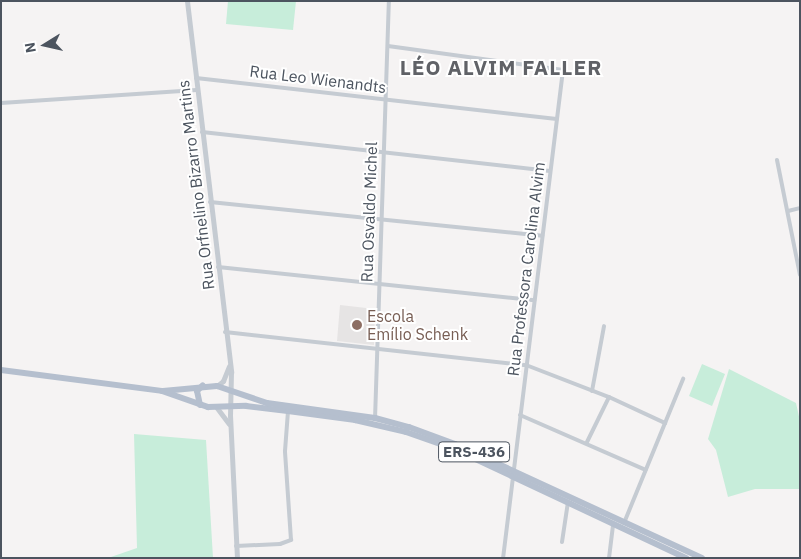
<!DOCTYPE html>
<html>
<head>
<meta charset="utf-8">
<style>
  body { margin:0 }
  #map { position:relative; width:801px; height:559px; overflow:hidden; background:#f5f3f3; font-family:"IBM Plex Sans",sans-serif }
  div>[style] { position:absolute }
  [style*='--x'] { left:calc(var(--x)*1px); top:calc(var(--y)*1px); width:calc(var(--w)*1px); rotate:calc(var(--a)*1deg) }
  .education>* { inset:0; background:#e6e4e4 }
  .green>* { inset:0; background:#c7edda }
  .minor>* { height:4px; margin:-2px; padding:0 2px; transform-origin:2px; border-radius:2px; background:#c5cbd2 }
  .tertiary>* { height:5px; margin:-2.5px; padding:0 2.5px; transform-origin:2.5px; border-radius:2.5px; background:#c5cbd2 }
  .primary>* { height:6px; margin:-3px; padding:0 3px; transform-origin:3px; border-radius:3px; background:#b5bfce }
  .dots>* { width:14px; height:14px; translate:-50% -50%; box-sizing:border-box; border:2px solid #fff; border-radius:50% }
  span { translate:-50% -50%; white-space:nowrap; text-align:center; line-height:1.15; -webkit-text-stroke:4px #fff; paint-order:stroke }
  .shield-label span { padding:1px 4px; background:#fff; border:1px solid; border-radius:4px; -webkit-text-stroke-width:0 }
  .shield-label { font-size:15px; color:#4c545f; font-weight:700 }
  .street-label { font-size:16px; color:#4c545f }
  .education-label { font-size:16px; color:#785e54 }
  .left { translate:0 -50%; text-align:left }
  .district-label { font-size:21px; color:#606267; font-weight:700; letter-spacing:1px }
  .frame { position:absolute; inset:0; border:2px solid #4c545f; pointer-events:none }
  .north { position:absolute; left:20px; top:20px; width:50px; height:50px; -webkit-text-stroke:4px #fff; paint-order:stroke; rotate:260deg; font-size:14px; font-weight:700; line-height:20px; text-align:center; color:#4c545f }
  .north::after { content:''; display:block; margin:auto; width:18px; height:22px; background:#4c545f; clip-path:polygon(50% 0,100% 100%,50% 72%,0 100%) }
</style>
</head>
<body>
<div id="map">
  <div class="education">
    <i style="clip-path:polygon(340px 305px,375px 309px,374px 345px,337px 341px)"></i>
  </div>
  <div class="green">
    <i style="clip-path:polygon(228px 1px,296px 1px,293px 30px,226px 24px)"></i>
    <i style="clip-path:polygon(702px 364px,725px 374px,712px 406px,689px 396px)"></i>
    <i style="clip-path:polygon(729px 369px,796px 403px,800px 421px,800px 489px,755px 489px,728px 497px,716px 450px,708px 439px)"></i>
    <i style="clip-path:polygon(134px 434px,206px 440px,213px 558px,108px 558px,137px 548px)"></i>
  </div>
  <div class="minor">
    <i style="--x:388;--y:46;--w:177;--a:7.8"></i>
    <i style="--x:563;--y:70;--w:492;--a:97"></i>
    <i style="--x:196;--y:78;--w:363;--a:6.5"></i>
    <i style="--x:1;--y:103;--w:196;--a:-3.8"></i>
    <i style="--x:202;--y:132;--w:350;--a:6.4"></i>
    <i style="--x:777;--y:160;--w:117;--a:78.7"></i>
    <i style="--x:210;--y:202;--w:334;--a:5.8"></i>
    <i style="--x:788;--y:211;--w:12;--a:-14"></i>
    <i style="--x:218;--y:267;--w:318;--a:6"></i>
    <i style="--x:225;--y:332;--w:303;--a:6.3"></i>
    <i style="--x:526;--y:365;--w:89;--a:21.1"></i>
    <i style="--x:609;--y:397;--w:62;--a:24.9"></i>
    <i style="--x:592;--y:391;--w:66;--a:-79.5"></i>
    <i style="--x:520;--y:415;--w:137;--a:23.6"></i>
    <i style="--x:375;--y:419;--w:418;--a:-88.1"></i>
    <i style="--x:587;--y:442;--w:50;--a:-63.9"></i>
    <i style="--x:624;--y:523;--w:156;--a:-67.7"></i>
    <i style="--x:562;--y:542;--w:40;--a:-81.5"></i>
    <i style="--x:236;--y:546;--w:44;--a:-2.6"></i>
    <i style="--x:280;--y:544;--w:12;--a:-20"></i>
    <i style="--x:291;--y:540;--w:89;--a:-93.9"></i>
    <i style="--x:285;--y:451;--w:40;--a:-85.7"></i>
    <i style="--x:609;--y:558;--w:35;--a:-83"></i>
  </div>
  <div class="tertiary">
    <i style="--x:187;--y:1;--w:374;--a:83.2"></i>
    <i style="--x:231;--y:372;--w:43;--a:91.3"></i>
    <i style="--x:230;--y:415;--w:143;--a:87.2"></i>
    <i style="--x:217;--y:386;--w:8;--a:-40"></i>
    <i style="--x:223;--y:381;--w:16;--a:-68"></i>
    <i style="--x:217;--y:408;--w:20;--a:53"></i>
  </div>
  <div class="primary">
    <i style="--x:1;--y:370;--w:162;--a:7.4"></i>
    <i style="--x:162;--y:391;--w:49;--a:19.2"></i>
    <i style="--x:208;--y:407;--w:38;--a:-2"></i>
    <i style="--x:246;--y:406;--w:42;--a:6.8"></i>
    <i style="--x:288;--y:411;--w:68;--a:7.7"></i>
    <i style="--x:355;--y:420;--w:52;--a:13.2"></i>
    <i style="--x:406;--y:432;--w:49;--a:19.2"></i>
    <i style="--x:452;--y:448;--w:259;--a:25.2"></i>
    <i style="--x:163;--y:391;--w:54;--a:-5.3"></i>
    <i style="--x:217;--y:386;--w:53;--a:18.8"></i>
    <i style="--x:267;--y:403;--w:109;--a:7.9"></i>
    <i style="--x:375;--y:418;--w:35;--a:15"></i>
    <i style="--x:409;--y:427;--w:49;--a:20.3"></i>
    <i style="--x:455;--y:444;--w:272;--a:24.8"></i>
    <i style="--x:200;--y:405;--w:14;--a:-102"></i>
    <i style="--x:197;--y:391;--w:8;--a:-45"></i>
  </div>
  <div class="dots">
    <i style="left:357px;top:325px;background:#8d6e63"></i>
  </div>
  <div class="shield-label">
    <span style="left:474px;top:452px">ERS-436</span>
  </div>
  <div class="street-label">
    <span style="left:318px;top:79px;rotate:7deg">Rua Leo Wienandts</span>
    <span style="left:196px;top:185px;rotate:-97deg">Rua Orfnelino Bizarro Martins</span>
    <span style="left:369px;top:212px;rotate:-88deg">Rua Osvaldo Michel</span>
    <span style="left:526px;top:269px;rotate:-83deg">Rua Professora Carolina Alvim</span>
  </div>
  <div class="education-label">
    <span class="left" style="left:367px;top:325px">Escola<br>Emílio Schenk</span>
  </div>
  <div class="district-label">
    <span style="left:501px;top:67px">LÉO ALVIM FALLER</span>
  </div>
  <div class="frame"></div>
  <div class="north">N</div>
</div>
</body>
</html>
